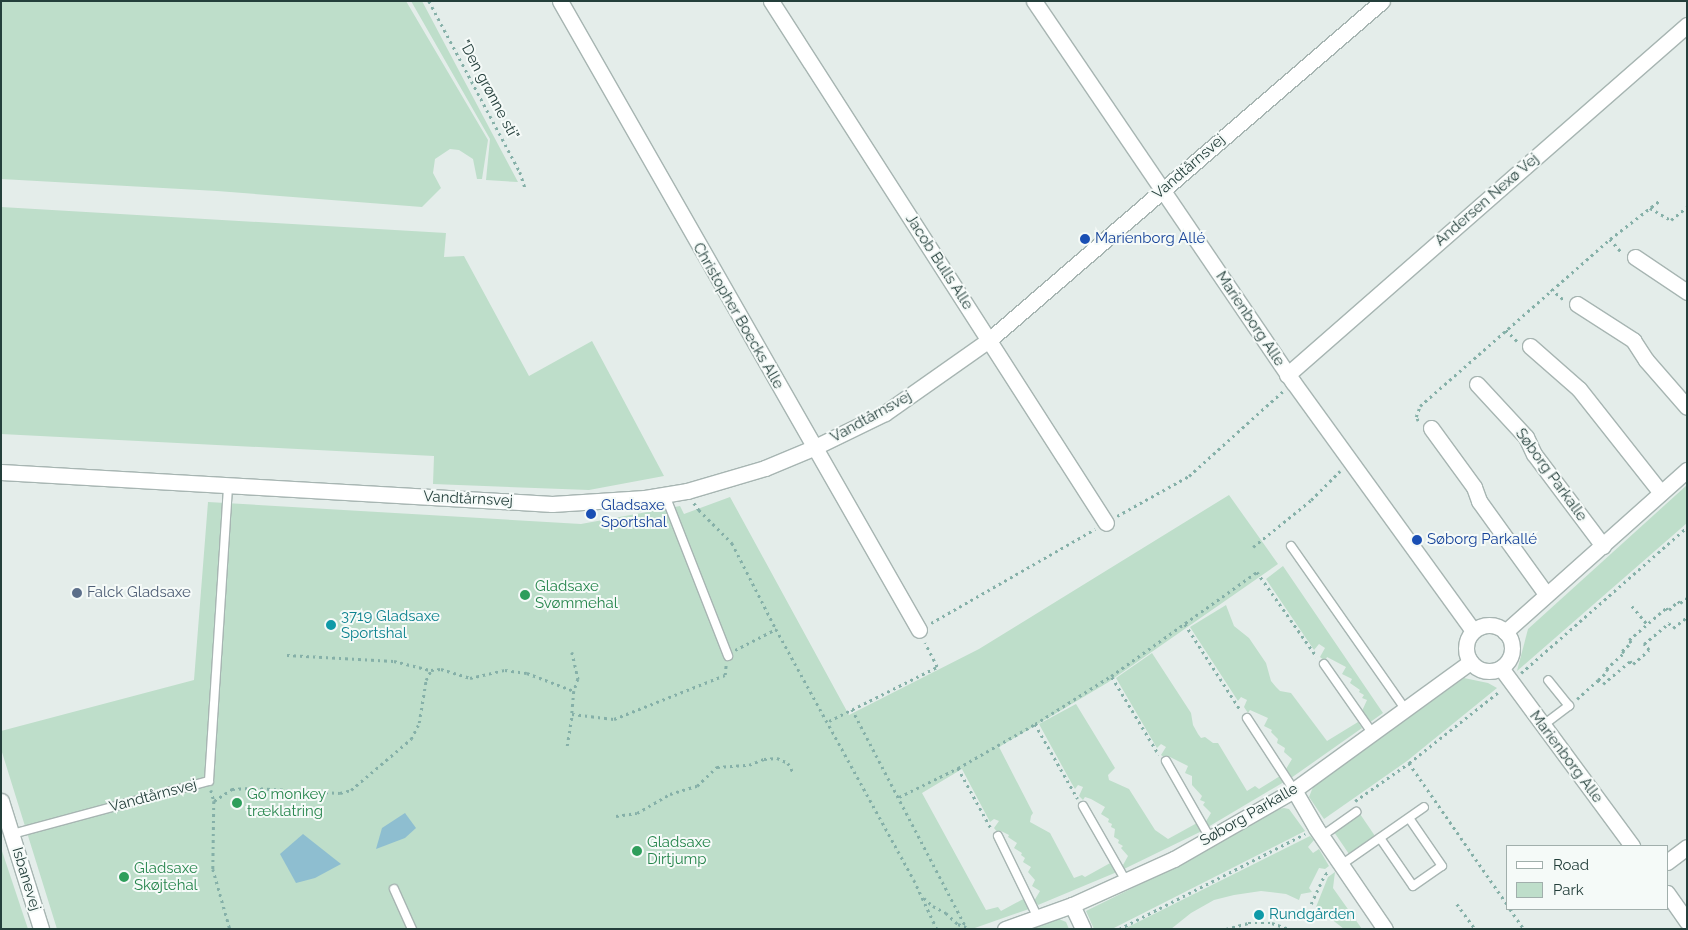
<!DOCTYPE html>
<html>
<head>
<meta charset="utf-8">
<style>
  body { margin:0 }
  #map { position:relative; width:1688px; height:930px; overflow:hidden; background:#e4edea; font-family:Raleway,sans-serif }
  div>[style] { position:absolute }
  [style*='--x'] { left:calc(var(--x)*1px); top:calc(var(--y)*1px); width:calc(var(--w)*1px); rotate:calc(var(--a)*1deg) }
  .green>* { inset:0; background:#bedeca }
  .water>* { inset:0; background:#8ebed0 }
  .path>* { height:2.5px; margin-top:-1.25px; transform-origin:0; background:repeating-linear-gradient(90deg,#85b0a8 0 2.5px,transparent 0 6.5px) }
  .roads { filter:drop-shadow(1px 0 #a7b5b2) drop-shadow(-1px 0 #a7b5b2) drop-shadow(0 1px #a7b5b2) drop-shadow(0 -1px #a7b5b2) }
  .lane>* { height:8px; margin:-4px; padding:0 4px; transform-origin:4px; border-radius:4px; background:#fff }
  .street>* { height:15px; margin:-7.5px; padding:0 7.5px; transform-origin:7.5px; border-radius:7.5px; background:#fff }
  .street>.ring { margin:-7.5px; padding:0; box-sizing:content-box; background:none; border:15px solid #fff; border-radius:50% }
  .secondary>* { height:15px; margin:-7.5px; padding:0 7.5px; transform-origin:7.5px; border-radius:7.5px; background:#fff }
  .dots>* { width:14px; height:14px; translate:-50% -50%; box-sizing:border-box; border:2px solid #f5faf8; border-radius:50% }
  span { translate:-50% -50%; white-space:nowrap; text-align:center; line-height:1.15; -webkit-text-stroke:4px #f5faf8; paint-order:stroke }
  .street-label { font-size:15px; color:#243f3b }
  .transit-label { font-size:15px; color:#164399 }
  .left { translate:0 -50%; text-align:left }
  .leisure-label { font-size:15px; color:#27864d }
  .service-label { font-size:15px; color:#4e5e75 }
  .culture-label { font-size:15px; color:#0d838f }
  .frame { position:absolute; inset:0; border:2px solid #243f3b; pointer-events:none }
  .legend { position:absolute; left:1506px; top:845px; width:162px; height:65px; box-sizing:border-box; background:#f5faf8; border:1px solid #a1afac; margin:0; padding:6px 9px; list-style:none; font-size:15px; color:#243f3b }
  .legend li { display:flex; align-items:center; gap:10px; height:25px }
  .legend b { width:25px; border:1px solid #a1afac }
</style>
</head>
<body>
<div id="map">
  <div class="green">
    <i style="clip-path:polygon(1px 1px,406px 1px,488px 140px,482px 179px,477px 179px,473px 159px,459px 150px,450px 149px,435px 159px,433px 173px,441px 188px,422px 207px,217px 191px,1px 179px)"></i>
    <i style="clip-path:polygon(411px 1px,422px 1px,518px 182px,486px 180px,490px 139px)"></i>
    <i style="clip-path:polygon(1px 207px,446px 233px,444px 257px,464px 256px,529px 376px,592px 341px,664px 476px,589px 490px,433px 484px,434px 456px,1px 434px)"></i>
    <i style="clip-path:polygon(1687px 485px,1687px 523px,1517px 671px,1528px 629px)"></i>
    <i style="clip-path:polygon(1229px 495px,1278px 564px,1107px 683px,999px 747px,1033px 813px,1031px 816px,1030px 822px,1050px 833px,1074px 878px,1082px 875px,1085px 877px,1112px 862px,1117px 872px,1038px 905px,1034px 901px,1040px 891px,1032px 886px,1035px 880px,1028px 872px,1031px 867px,1023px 862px,1025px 858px,1021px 855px,1022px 853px,1014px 848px,1017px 843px,1008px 837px,1009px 835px,1001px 831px,998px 833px,994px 828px,999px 821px,994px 819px,990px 822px,962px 769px,922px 793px,986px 910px,998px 907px,1001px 911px,1025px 898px,1029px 909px,972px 929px,57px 929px,1px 749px,1px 731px,194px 680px,208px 502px,581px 524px,680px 506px,684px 514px,730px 497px,849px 715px,979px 649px)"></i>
    <i style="clip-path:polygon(1283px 566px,1383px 713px,1369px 723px,1362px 711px,1367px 700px,1362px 698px,1364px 695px,1359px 692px,1360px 690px,1350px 683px,1352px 679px,1342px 674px,1346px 667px,1327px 657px,1325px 661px,1320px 657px,1325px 648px,1319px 644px,1314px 650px,1266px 579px)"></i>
    <i style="clip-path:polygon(1226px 605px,1234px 626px,1249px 638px,1266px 663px,1271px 681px,1276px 687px,1280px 691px,1291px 693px,1327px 741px,1358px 722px,1362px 728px,1291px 778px,1286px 769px,1292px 759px,1284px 752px,1285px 748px,1277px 743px,1278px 739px,1271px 732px,1272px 730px,1264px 726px,1268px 718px,1250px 710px,1248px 713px,1244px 707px,1247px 700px,1241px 697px,1238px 701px,1190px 627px)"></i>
    <i style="clip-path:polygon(1152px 653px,1191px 713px,1193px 725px,1198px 734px,1201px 738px,1205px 737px,1213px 743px,1218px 743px,1247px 791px,1255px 786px,1259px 789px,1280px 776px,1284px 782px,1208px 827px,1205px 823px,1211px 813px,1203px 805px,1205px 802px,1200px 800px,1202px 796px,1192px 785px,1192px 776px,1185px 773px,1188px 766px,1168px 756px,1165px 758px,1161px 755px,1166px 747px,1161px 744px,1157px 748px,1154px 743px,1116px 678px)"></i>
    <i style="clip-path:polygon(1464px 678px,1488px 683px,1497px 688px,1407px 761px,1324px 819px,1309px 797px,1313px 787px)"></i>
    <i style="clip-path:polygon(1076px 704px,1115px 768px,1108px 775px,1109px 780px,1129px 789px,1155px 830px,1168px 839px,1197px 823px,1202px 831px,1124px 869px,1123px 865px,1128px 856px,1121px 848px,1123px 846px,1118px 843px,1119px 840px,1114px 837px,1115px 829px,1111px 827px,1112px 824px,1108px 822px,1109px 819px,1101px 814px,1105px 807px,1091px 799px,1085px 797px,1083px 800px,1079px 796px,1083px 787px,1078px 785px,1075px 789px,1072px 784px,1039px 724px)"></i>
    <i style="clip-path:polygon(1284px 808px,1289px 809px,1305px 831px,1112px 929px,1094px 929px,1086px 911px,1189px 860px,1278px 809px)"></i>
    <i style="clip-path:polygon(1360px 814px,1375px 836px,1349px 854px,1334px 832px)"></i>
    <i style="clip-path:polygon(1310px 836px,1314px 840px,1308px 847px,1313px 853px,1319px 849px,1329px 866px,1325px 869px,1319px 868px,1309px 888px,1312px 892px,1301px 894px,1299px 900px,1286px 894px,1261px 891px,1234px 895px,1214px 900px,1191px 913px,1171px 929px,1124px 929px)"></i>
    <i style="clip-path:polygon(1px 848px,28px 929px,1px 929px)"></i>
    <i style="clip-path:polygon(1335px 872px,1333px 888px,1362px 929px,1344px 929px,1316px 907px,1328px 877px)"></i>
    <i style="clip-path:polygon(1059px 919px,1066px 922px,1069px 929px,1028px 929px)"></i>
  </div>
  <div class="water">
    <i style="clip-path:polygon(405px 813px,416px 828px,405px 838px,376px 849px,382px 828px)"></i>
    <i style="clip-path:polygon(303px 834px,341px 864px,315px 878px,296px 883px,280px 854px)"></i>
  </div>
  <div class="path">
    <i style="--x:429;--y:1;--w:194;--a:62"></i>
    <i style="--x:520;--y:172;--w:19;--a:72"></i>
    <i style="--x:1650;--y:208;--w:24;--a:30"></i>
    <i style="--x:1671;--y:220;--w:21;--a:-39"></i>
    <i style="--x:1610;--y:239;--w:18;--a:49"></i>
    <i style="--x:1551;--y:289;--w:17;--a:40"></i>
    <i style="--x:1506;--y:330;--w:16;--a:45"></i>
    <i style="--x:1418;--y:421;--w:4;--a:-117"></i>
    <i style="--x:1416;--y:417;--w:12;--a:-70"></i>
    <i style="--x:1420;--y:406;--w:253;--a:-41.3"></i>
    <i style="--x:1610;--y:239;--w:62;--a:-37.8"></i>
    <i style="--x:694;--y:503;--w:9;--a:54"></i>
    <i style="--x:699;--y:510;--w:47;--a:45"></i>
    <i style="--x:732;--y:543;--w:97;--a:62.9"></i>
    <i style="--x:776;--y:629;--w:286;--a:61.2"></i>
    <i style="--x:914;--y:880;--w:54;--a:64.9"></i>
    <i style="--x:1117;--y:516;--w:82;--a:-29.1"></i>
    <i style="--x:1189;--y:476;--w:127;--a:-42.1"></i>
    <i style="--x:1253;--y:547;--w:75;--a:-39"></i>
    <i style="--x:1311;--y:500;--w:41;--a:-45"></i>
    <i style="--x:1632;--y:606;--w:23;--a:50"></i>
    <i style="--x:931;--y:623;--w:189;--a:-29.8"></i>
    <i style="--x:1185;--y:624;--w:103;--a:57.2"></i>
    <i style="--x:735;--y:650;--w:46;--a:-27.1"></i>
    <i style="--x:572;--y:652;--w:28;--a:77"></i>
    <i style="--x:578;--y:679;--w:13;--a:108"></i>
    <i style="--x:574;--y:691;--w:23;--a:95"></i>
    <i style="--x:572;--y:714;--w:42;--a:6.8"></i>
    <i style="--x:614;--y:719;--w:119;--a:-21.6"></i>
    <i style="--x:725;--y:675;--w:11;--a:-85"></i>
    <i style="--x:287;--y:655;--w:107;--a:3.2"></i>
    <i style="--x:394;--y:661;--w:38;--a:14"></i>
    <i style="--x:1521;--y:673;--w:221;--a:-41.3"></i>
    <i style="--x:1112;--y:677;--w:91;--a:58.9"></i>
    <i style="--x:1598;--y:680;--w:13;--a:-42"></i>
    <i style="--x:1608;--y:671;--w:3;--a:-135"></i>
    <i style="--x:1606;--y:669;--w:24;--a:-42"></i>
    <i style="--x:1624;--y:653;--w:3;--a:-135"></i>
    <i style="--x:1622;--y:651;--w:12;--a:-42"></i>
    <i style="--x:1631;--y:643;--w:4;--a:-124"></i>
    <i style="--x:1629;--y:640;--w:49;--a:-40.9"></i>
    <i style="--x:1666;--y:608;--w:4;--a:34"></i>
    <i style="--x:1669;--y:610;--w:13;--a:-45"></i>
    <i style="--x:1678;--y:601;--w:3;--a:45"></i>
    <i style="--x:1680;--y:603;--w:9;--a:-36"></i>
    <i style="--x:1577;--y:699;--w:28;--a:-42"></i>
    <i style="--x:1598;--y:680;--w:6;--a:39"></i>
    <i style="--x:1603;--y:684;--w:35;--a:-40"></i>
    <i style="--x:1630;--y:661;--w:4;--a:45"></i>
    <i style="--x:1633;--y:664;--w:21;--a:-41"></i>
    <i style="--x:1649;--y:650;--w:8;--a:-130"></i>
    <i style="--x:1644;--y:644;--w:33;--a:-40"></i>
    <i style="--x:1669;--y:623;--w:6;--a:51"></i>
    <i style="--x:1673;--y:628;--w:18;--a:-38"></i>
    <i style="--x:852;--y:709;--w:248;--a:62.4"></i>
    <i style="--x:829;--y:721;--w:121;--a:-26.6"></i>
    <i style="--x:937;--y:667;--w:27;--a:-117"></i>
    <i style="--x:1035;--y:724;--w:86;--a:60.2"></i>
    <i style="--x:567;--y:746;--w:32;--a:-81"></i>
    <i style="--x:1409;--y:763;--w:172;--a:55.2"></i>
    <i style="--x:958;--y:768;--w:71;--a:61.3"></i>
    <i style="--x:211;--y:790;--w:11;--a:75"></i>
    <i style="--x:214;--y:801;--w:68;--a:90.8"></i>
    <i style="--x:213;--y:869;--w:62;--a:74.2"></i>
    <i style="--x:899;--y:797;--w:66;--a:-26.2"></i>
    <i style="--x:958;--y:768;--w:89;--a:-29.7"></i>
    <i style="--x:1035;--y:724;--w:90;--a:-32.3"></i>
    <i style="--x:1111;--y:676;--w:179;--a:-35.5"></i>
    <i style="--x:1257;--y:572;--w:104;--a:54.8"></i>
    <i style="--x:214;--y:801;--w:22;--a:-34"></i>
    <i style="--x:232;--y:789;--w:22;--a:-3"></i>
    <i style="--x:254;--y:788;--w:86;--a:3.3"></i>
    <i style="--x:340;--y:793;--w:11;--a:-15"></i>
    <i style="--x:351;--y:790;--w:79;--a:-40.4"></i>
    <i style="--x:411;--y:739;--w:18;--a:-63"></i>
    <i style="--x:419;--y:723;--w:44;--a:-80.8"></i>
    <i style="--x:426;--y:680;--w:11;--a:-63"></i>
    <i style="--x:431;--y:670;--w:10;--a:-6"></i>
    <i style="--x:441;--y:669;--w:30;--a:17"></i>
    <i style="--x:470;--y:678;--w:36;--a:-13"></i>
    <i style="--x:505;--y:670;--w:22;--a:8"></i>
    <i style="--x:527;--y:673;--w:50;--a:21"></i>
    <i style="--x:1355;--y:801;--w:66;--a:-35.1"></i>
    <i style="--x:1409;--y:763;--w:116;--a:-38.4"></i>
    <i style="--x:616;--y:816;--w:21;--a:-8"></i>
    <i style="--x:637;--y:813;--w:38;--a:-30"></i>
    <i style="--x:670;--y:794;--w:28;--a:-17"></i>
    <i style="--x:697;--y:786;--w:28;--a:-44"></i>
    <i style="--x:717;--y:767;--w:32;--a:-4"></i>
    <i style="--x:749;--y:765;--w:16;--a:-22"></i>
    <i style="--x:764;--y:759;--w:13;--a:-4"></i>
    <i style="--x:777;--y:758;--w:12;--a:24"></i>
    <i style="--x:788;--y:763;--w:10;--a:61"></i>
    <i style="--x:924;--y:898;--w:12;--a:42"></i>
    <i style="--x:933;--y:906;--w:15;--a:28"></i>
    <i style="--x:946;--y:913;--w:16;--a:43"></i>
    <i style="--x:958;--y:924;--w:9;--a:21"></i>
    <i style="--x:1311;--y:904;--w:33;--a:-65"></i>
    <i style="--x:1325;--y:874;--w:4;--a:-27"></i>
    <i style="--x:1457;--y:904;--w:31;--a:54"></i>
    <i style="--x:1510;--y:909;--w:24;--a:55"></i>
    <i style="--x:1119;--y:929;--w:209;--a:-27.1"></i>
    <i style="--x:1226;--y:929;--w:23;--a:-15"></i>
    <i style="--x:1248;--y:923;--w:24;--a:0"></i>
    <i style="--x:1272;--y:923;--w:18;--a:19"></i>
  </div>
  <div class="roads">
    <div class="lane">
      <i style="--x:665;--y:495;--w:173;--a:68.6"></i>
      <i style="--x:1291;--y:546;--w:200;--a:55"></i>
      <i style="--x:1324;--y:664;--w:85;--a:55"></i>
      <i style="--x:1247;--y:718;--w:86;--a:56.9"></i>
      <i style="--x:1542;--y:726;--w:34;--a:-37"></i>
      <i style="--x:1569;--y:706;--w:33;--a:-129"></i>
      <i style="--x:1166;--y:761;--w:89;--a:60.3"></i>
      <i style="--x:1083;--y:806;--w:86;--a:60.2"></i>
      <i style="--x:12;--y:834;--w:204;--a:-15.1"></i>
      <i style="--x:209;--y:781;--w:297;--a:-86.3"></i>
      <i style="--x:998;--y:836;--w:91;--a:64"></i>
      <i style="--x:1322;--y:836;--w:42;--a:-35.2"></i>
      <i style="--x:1380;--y:838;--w:58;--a:55.5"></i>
      <i style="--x:1413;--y:886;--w:35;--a:-35"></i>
      <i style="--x:1442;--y:866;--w:58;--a:-124.5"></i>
      <i style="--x:1341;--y:865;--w:101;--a:-34.9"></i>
      <i style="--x:394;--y:889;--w:44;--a:65.8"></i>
    </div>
    <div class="street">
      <i style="--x:560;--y:1;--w:724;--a:60.28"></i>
      <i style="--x:771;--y:1;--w:620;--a:57.31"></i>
      <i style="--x:1034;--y:1;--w:461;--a:55.8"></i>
      <i style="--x:1293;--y:382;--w:307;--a:54.1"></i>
      <i style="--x:1635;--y:257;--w:63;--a:33.9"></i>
      <i style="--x:1577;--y:304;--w:67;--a:32.7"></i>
      <i style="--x:1633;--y:340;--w:24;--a:57"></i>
      <i style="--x:1646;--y:360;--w:62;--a:48.9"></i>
      <i style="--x:1530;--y:346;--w:65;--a:41.3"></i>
      <i style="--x:1579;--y:389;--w:132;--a:51.7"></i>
      <i style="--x:1287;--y:375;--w:532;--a:-41.19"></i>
      <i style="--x:1477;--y:384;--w:72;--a:47.2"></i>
      <i style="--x:1526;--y:437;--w:19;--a:65"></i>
      <i style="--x:1534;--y:454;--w:115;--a:53.1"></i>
      <i style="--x:1431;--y:428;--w:73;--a:53.9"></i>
      <i style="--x:1474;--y:487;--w:15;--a:70"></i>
      <i style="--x:1479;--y:501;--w:115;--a:54.2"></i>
      <i class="ring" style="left:1466px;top:625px;width:31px;height:31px"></i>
      <i style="--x:1501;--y:668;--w:221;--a:53.6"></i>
      <i style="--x:1294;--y:790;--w:44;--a:59.9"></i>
      <i style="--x:1316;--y:828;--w:122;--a:55.7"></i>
      <i style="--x:1;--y:801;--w:134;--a:72.6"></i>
      <i style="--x:1667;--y:862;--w:25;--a:-37"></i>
      <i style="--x:1667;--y:893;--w:35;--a:55"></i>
      <i style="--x:1072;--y:905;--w:26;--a:65"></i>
      <i style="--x:1005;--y:929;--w:71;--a:-19.7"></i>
      <i style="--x:1072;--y:905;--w:112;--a:-24.3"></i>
      <i style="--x:1174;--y:859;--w:138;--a:-29.9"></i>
      <i style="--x:1294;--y:790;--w:218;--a:-36"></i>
    </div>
    <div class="secondary">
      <i style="--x:1;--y:472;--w:552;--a:3.32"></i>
      <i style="--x:552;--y:504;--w:93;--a:-3.7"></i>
      <i style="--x:645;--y:498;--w:43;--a:-9.5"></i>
      <i style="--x:687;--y:491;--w:81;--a:-16.4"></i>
      <i style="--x:765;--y:468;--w:52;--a:-22.6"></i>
      <i style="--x:813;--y:448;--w:80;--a:-25.9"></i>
      <i style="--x:885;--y:413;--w:127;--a:-35.1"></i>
      <i style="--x:989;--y:340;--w:519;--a:-40.78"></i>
      <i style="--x:1505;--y:632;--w:244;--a:-41.7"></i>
    </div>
  </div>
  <div class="dots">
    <i style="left:1085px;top:239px;background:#1a4fb4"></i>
    <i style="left:591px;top:514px;background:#1a4fb4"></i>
    <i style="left:1417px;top:540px;background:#1a4fb4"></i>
    <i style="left:77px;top:593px;background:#5c6f8a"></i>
    <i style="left:525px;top:595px;background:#2e9e5b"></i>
    <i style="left:331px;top:625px;background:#0f9aa8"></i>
    <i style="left:237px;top:803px;background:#2e9e5b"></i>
    <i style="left:637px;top:851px;background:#2e9e5b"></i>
    <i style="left:124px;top:877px;background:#2e9e5b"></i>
    <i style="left:1259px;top:915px;background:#0f9aa8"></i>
  </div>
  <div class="street-label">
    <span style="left:489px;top:90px;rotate:62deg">"Den grønne sti"</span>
    <span style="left:1189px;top:167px;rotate:-41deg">Vandtårnsvej</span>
    <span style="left:1487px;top:200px;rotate:-41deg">Andersen Nexø Vej</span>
    <span style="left:939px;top:262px;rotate:57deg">Jacob Bulls Alle</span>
    <span style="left:738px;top:316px;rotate:60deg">Christopher Boecks Alle</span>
    <span style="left:1250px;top:319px;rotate:56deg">Marienborg Alle</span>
    <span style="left:871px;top:417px;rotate:-29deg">Vandtårnsvej</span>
    <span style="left:1551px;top:475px;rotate:54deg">Søborg Parkalle</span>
    <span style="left:468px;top:499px;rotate:3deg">Vandtårnsvej</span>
    <span style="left:1566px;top:757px;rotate:53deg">Marienborg Alle</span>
    <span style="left:153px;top:796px;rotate:-15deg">Vandtårnsvej</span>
    <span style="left:1249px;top:815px;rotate:-30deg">Søborg Parkalle</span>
    <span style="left:26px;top:879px;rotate:73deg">Isbanevej</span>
  </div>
  <div class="transit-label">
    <span class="left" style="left:1095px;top:239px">Marienborg Allé</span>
    <span class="left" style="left:601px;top:514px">Gladsaxe<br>Sportshal</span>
    <span class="left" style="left:1427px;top:540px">Søborg Parkallé</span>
  </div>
  <div class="leisure-label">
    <span class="left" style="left:535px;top:595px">Gladsaxe<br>Svømmehal</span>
    <span class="left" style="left:247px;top:803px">Go monkey<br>træklatring</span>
    <span class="left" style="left:647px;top:851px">Gladsaxe<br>Dirtjump</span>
    <span class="left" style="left:134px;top:877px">Gladsaxe<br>Skøjtehal</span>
  </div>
  <div class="service-label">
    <span class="left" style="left:87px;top:593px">Falck Gladsaxe</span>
  </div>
  <div class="culture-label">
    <span class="left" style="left:341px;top:625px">3719 Gladsaxe<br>Sportshal</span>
    <span class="left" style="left:1269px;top:915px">Rundgården</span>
  </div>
  <div class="frame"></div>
  <ul class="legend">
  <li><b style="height:6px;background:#fff"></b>Road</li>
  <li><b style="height:14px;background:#bedeca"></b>Park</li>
  </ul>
</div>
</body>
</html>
